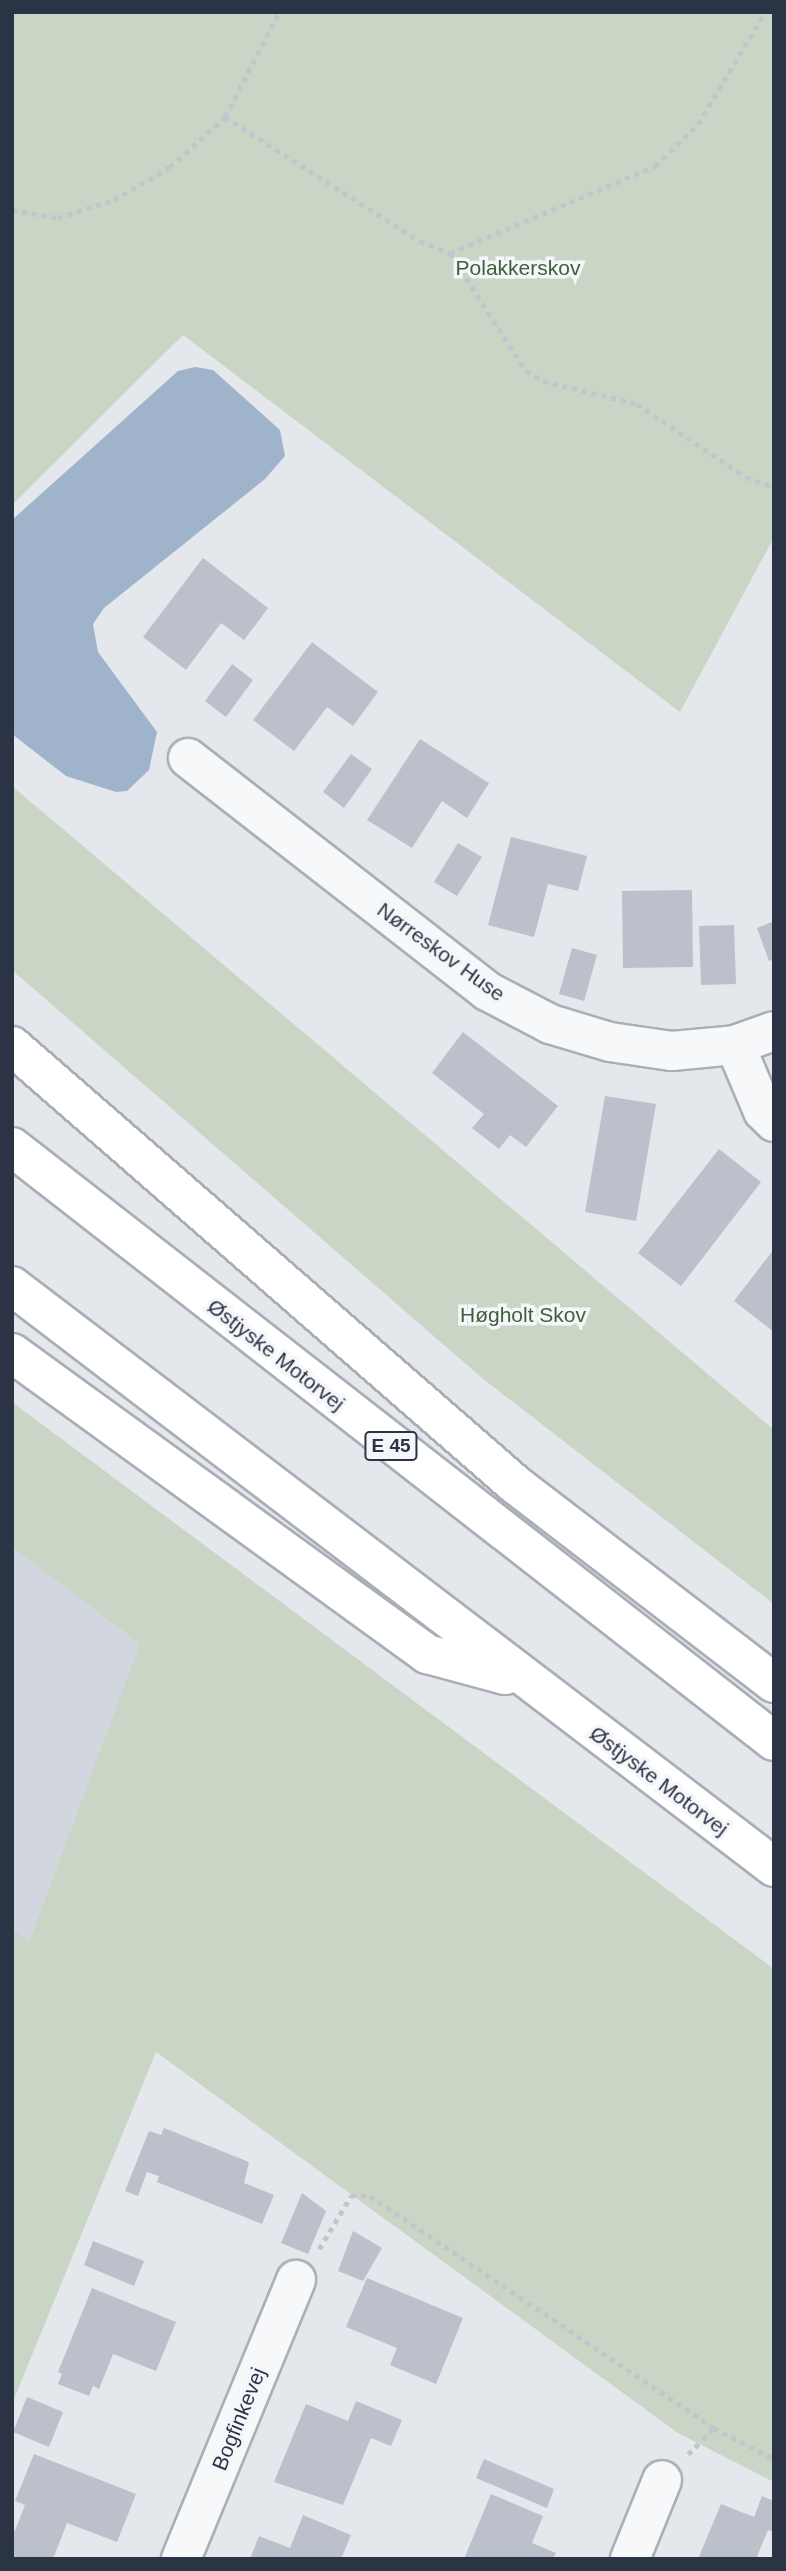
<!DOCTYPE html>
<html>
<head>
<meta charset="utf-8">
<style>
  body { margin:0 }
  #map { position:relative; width:786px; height:2571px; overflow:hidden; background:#e4e7ec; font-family:Arial,sans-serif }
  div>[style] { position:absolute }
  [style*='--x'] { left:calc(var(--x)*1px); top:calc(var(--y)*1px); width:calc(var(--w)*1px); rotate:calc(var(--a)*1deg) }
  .built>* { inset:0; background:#d2d6de }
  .green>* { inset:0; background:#c9d6c5 }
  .water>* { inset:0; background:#9fb4cb }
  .building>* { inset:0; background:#bbc0ca }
  .path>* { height:4.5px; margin-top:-2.25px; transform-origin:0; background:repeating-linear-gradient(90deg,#c2c5cb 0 5px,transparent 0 10px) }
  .roads { filter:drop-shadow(2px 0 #a9aeb7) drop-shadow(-2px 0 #a9aeb7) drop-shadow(0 2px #a9aeb7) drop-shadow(0 -2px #a9aeb7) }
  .minor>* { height:38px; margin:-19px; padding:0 19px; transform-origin:19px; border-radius:19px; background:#f7f8fa }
  .highway>* { height:38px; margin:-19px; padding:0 19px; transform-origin:19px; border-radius:19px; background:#fff }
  span { translate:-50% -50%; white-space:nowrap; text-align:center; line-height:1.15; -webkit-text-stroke:7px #f4f6f9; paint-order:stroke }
  .shield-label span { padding:2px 5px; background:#f4f6f9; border:2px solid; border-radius:5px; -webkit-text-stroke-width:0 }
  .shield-label { font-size:19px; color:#2b3445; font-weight:700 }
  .park-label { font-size:21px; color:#3f6038 }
  .street-label { font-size:21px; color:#2b3445 }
  .frame { position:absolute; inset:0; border:14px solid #2b3445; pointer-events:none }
</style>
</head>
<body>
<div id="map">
  <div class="built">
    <i style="clip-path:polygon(12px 1547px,141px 1644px,29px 1942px,12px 1929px)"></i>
  </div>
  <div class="green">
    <i style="clip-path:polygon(12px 12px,774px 12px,774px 537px,680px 712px,183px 335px,12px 505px)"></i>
    <i style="clip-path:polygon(12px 786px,774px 1430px,774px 1604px,482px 1378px,12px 970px)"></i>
    <i style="clip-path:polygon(12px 1402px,774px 1969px,774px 2482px,678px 2433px,156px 2052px,12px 2404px,12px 1929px,29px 1942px,140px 1644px,12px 1547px)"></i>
  </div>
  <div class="water">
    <i style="clip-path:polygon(195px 367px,213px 370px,280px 430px,285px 456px,265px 479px,104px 608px,93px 624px,98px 652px,157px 732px,149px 770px,127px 791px,116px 792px,66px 776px,12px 734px,12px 520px,178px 371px)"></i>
  </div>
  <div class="building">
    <i style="clip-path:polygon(203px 558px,268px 608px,244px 640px,221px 623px,186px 670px,143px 637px)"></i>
    <i style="clip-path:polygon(312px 642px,378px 692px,353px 726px,327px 707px,294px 751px,253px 720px)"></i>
    <i style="clip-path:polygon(232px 664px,253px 680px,226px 717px,205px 701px)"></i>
    <i style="clip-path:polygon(420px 739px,489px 783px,467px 818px,442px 801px,412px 848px,367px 820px)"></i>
    <i style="clip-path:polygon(351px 754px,372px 769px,344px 808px,323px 792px)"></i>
    <i style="clip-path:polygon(511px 837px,587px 856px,578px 891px,548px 884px,534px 937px,488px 925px)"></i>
    <i style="clip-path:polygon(458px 843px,482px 857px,457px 896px,434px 882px)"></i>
    <i style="clip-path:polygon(692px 890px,693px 967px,623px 968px,622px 891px)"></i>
    <i style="clip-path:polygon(774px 921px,774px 959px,769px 961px,757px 928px)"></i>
    <i style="clip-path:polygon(734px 925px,736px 984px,701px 985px,699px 926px)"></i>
    <i style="clip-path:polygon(572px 948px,597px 955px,584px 1001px,559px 994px)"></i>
    <i style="clip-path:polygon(463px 1032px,558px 1106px,526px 1147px,510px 1135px,499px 1149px,472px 1128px,484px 1114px,432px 1073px)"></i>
    <i style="clip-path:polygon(605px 1096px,656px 1104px,636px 1221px,585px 1212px)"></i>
    <i style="clip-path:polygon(719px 1149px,761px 1182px,681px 1286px,638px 1253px)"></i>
    <i style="clip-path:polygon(774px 1249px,774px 1332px,734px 1301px)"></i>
    <i style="clip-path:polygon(164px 2128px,249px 2162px,244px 2183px,274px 2195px,262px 2224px,157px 2182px,159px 2176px,147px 2172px,138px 2196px,125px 2191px,149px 2131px,161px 2135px)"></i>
    <i style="clip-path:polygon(302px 2193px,326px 2211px,308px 2254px,281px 2243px)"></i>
    <i style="clip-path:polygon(353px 2231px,382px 2248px,363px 2281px,338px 2271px)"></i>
    <i style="clip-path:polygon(93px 2241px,144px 2261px,134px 2286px,84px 2265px)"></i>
    <i style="clip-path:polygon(367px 2278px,463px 2318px,436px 2384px,390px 2365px,397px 2348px,346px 2327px)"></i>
    <i style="clip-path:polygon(92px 2288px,176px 2322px,156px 2371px,113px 2354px,99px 2389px,93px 2386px,89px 2396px,58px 2384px,62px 2374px,58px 2372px)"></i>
    <i style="clip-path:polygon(27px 2397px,63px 2412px,49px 2447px,13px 2432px)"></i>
    <i style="clip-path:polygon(356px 2401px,402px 2420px,391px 2446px,371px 2438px,343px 2505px,274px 2482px,306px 2404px,348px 2421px)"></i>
    <i style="clip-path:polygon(34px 2454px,136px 2494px,117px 2542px,67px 2523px,53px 2559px,12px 2559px,12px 2538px,25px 2505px,15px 2501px)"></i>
    <i style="clip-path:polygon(484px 2459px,554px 2489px,547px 2508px,476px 2478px)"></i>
    <i style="clip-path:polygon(491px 2494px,543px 2516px,532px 2543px,556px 2553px,553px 2559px,464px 2559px)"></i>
    <i style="clip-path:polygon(762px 2496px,774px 2501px,774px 2532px,768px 2530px,756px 2559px,698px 2559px,721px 2504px,754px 2517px)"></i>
    <i style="clip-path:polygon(303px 2515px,351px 2535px,341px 2559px,250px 2559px,259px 2536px,290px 2548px)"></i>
  </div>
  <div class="path">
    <i style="--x:225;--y:117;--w:231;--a:32.5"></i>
    <i style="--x:420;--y:241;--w:32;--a:22"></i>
    <i style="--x:450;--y:253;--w:223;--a:-23"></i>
    <i style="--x:655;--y:166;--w:60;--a:-44.3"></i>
    <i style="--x:698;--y:124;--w:131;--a:-59.1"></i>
    <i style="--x:12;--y:210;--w:47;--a:9.9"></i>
    <i style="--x:58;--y:218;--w:59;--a:-17.8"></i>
    <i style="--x:114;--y:200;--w:65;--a:-30.5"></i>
    <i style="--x:170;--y:167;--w:74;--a:-42.3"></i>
    <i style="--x:225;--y:117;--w:118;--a:-62.8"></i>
    <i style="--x:450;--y:253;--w:140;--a:57.2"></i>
    <i style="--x:526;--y:371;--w:20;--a:30"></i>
    <i style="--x:543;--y:381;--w:97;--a:13.7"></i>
    <i style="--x:637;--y:404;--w:131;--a:33.8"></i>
    <i style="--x:746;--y:477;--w:30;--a:20"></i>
    <i style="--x:319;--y:2249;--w:62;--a:-58.9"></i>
    <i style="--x:351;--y:2196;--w:19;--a:0"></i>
    <i style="--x:370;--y:2196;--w:415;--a:34"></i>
    <i style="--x:714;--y:2428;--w:68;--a:27.3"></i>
    <i style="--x:688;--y:2454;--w:37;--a:-45"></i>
  </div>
  <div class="roads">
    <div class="minor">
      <i style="--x:188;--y:758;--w:379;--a:37.9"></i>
      <i style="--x:487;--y:991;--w:71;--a:27.6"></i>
      <i style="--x:550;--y:1024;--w:63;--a:16.7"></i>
      <i style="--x:610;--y:1042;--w:63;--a:8.3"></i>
      <i style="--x:672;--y:1051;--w:63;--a:-5.4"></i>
      <i style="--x:735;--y:1045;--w:41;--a:-19.7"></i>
      <i style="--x:735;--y:1045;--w:72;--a:67"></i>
      <i style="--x:763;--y:1111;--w:16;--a:45"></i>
      <i style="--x:181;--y:2559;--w:302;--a:-67.6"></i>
      <i style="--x:630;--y:2559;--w:85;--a:-67.9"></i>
    </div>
    <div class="highway">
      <i style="--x:12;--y:1046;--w:668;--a:41.06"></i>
      <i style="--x:516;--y:1485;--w:325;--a:37.5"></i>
      <i style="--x:12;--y:1147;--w:966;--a:37.94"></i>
      <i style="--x:12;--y:1286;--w:958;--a:37.32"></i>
      <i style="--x:12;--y:1353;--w:513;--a:35.95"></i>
      <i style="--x:427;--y:1654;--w:81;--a:15.1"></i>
    </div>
  </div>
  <div class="shield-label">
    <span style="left:391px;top:1446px">E 45</span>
  </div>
  <div class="park-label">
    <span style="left:518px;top:268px">Polakkerskov</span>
    <span style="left:523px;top:1315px">Høgholt Skov</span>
  </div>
  <div class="street-label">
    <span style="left:441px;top:952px;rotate:36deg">Nørreskov Huse</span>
    <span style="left:276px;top:1355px;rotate:38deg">Østjyske Motorvej</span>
    <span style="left:659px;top:1781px;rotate:37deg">Østjyske Motorvej</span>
    <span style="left:239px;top:2419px;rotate:-68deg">Bogfinkevej</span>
  </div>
  <div class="frame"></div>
</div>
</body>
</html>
